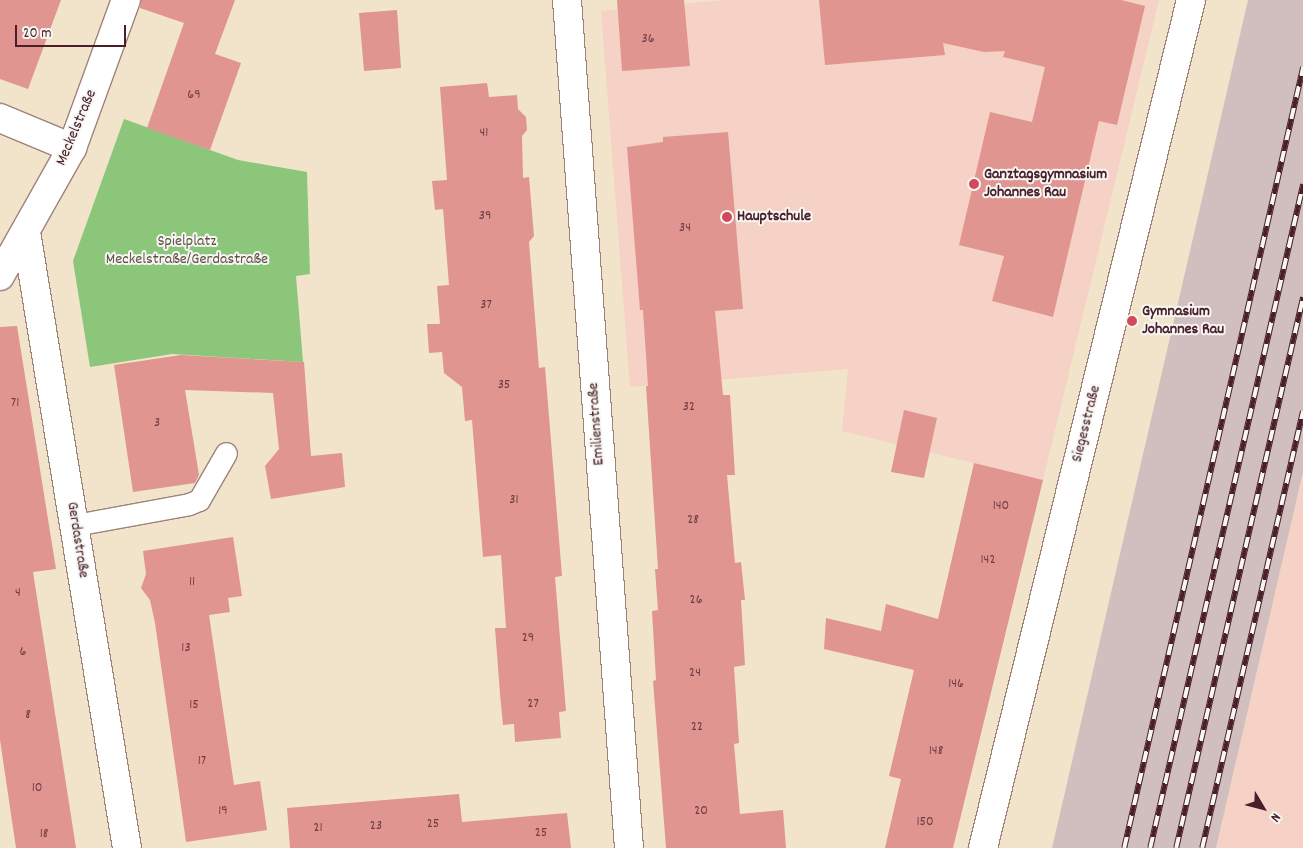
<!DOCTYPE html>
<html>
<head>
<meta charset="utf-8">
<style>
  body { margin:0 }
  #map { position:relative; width:1303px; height:848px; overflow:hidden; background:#f1e4ca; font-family:Dekko,sans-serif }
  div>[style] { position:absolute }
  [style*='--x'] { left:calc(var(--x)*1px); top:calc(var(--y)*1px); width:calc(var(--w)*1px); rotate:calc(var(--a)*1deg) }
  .built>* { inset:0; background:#f6d1c5 }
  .industrial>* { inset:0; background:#d1bfbf }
  .green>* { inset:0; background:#8cc67b }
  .building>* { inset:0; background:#e09590 }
  .roads { filter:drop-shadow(1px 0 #9e827a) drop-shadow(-1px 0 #9e827a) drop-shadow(0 1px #9e827a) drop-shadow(0 -1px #9e827a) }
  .lane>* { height:21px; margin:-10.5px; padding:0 10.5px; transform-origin:10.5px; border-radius:10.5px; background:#fff }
  .street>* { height:28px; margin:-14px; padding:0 14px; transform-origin:14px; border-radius:14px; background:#fff }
  .secondary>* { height:28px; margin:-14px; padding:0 14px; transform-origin:14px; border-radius:14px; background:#fff }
  .rail>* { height:5.5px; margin-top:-2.75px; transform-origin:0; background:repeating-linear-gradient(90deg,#f6f6f2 0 11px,#4a1f2b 0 22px); box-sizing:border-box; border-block:1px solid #4a1f2b }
  .dots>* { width:14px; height:14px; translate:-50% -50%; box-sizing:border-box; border:2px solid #f6f6f2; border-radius:50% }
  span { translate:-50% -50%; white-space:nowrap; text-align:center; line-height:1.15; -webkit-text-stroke:4px #f6f6f2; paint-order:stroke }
  .number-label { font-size:14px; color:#703c44 }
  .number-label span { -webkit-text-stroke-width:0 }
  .street-label { font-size:16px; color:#4a1f2b }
  .poi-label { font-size:16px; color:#4a1f2b; font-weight:700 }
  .left { translate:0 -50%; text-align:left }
  .park-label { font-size:16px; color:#5e5143 }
  .north { position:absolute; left:1238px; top:783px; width:50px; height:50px; -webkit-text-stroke:4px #f6f6f2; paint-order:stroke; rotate:127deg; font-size:14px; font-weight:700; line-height:20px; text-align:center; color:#4a1f2b }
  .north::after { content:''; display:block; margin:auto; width:18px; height:22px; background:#4a1f2b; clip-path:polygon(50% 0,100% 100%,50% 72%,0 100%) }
  .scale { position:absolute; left:15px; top:25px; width:111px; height:22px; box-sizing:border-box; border:2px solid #4a1f2b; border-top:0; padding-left:6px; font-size:15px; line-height:18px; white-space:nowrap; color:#4a1f2b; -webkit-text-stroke:4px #f6f6f2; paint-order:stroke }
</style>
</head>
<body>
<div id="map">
  <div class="built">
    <i style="clip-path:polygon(725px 0,1159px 0,1043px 480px,842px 431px,848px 369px,630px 387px,601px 11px)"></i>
    <i style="clip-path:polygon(1303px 472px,1303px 848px,1216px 848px)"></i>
  </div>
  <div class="industrial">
    <i style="clip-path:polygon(1248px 0,1303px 0,1303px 472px,1216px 848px,1052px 848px)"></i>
  </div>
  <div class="green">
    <i style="clip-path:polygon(124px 119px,238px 160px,307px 172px,310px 274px,296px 276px,303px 362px,172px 354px,90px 367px,73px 261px)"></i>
  </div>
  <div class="building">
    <i style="clip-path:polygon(0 0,61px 0,28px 89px,0 79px)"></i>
    <i style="clip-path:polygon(141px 0,235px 0,215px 54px,241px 63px,210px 150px,147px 128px,184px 23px,140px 8px)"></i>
    <i style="clip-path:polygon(617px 0,684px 0,690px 66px,622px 71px)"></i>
    <i style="clip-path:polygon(819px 0,1121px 0,1145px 6px,1117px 125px,1099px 121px,1053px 317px,992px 301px,1004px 256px,959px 245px,990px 112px,1032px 122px,1045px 67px,1003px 57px,1005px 51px,984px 52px,943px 43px,945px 55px,825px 65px)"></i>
    <i style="clip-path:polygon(397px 10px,401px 68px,364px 71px,359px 13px)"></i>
    <i style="clip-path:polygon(487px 83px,489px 97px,517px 95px,518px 109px,526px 117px,527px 130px,522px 136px,523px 178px,529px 177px,534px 236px,529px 242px,539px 368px,545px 367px,562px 576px,555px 577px,566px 711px,559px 712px,561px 738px,515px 742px,514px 724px,503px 725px,500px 694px,495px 628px,506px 628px,501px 555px,483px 557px,472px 420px,465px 421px,462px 387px,444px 373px,442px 352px,429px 353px,427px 324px,440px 324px,437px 286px,449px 285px,443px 209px,435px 210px,432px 181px,447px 180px,440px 87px)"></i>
    <i style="clip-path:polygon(728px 132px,743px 309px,715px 311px,723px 395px,730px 395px,735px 475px,727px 475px,735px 563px,741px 562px,745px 600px,741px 600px,745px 665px,734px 667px,739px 743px,734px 744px,740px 814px,783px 810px,786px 848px,666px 848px,653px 681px,656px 680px,652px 611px,658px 610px,655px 569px,658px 569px,646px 386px,648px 386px,643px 310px,640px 310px,627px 147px,663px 142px,663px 137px)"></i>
    <i style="clip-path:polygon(17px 326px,56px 569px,33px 572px,76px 848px,16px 848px,0 740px,0 327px)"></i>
    <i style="clip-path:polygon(181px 355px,304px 362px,311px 456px,342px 453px,345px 487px,271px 499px,265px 466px,279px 449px,273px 393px,185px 390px,199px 475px,195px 483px,133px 492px,114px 365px)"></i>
    <i style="clip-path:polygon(904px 410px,937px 418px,924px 478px,891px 472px)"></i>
    <i style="clip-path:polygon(974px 463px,1043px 480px,953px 848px,885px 848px,901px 779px,889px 776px,914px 670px,824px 649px,826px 618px,881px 631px,886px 604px,938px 619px)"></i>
    <i style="clip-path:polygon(233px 537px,242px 596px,228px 598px,230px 612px,209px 615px,234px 785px,260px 781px,267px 830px,186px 842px,155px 623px,150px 600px,141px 588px,146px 574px,143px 551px)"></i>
    <i style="clip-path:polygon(459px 794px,462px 822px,567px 813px,571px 848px,290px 848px,287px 808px)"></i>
  </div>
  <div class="roads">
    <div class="lane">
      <i style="--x:75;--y:525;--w:116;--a:-10.4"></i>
      <i style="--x:189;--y:504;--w:11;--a:-22"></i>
      <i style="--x:199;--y:500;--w:54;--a:-60.1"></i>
    </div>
    <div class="street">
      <i style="--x:567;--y:0;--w:850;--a:85.82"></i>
      <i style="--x:0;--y:118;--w:78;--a:22.6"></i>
      <i style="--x:26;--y:232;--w:624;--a:80.69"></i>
      <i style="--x:983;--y:848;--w:873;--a:-76.22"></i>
    </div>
    <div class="secondary">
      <i style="--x:0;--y:276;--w:147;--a:-60.6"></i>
      <i style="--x:72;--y:148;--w:158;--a:-70"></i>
    </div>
  </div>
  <div class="rail">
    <i style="--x:1124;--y:848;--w:801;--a:-77.09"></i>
    <i style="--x:1150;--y:848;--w:681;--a:-77.02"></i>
    <i style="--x:1176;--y:848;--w:565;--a:-77.02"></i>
    <i style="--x:1202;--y:848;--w:448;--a:-77"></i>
  </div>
  <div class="dots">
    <i style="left:974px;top:184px;background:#d1495b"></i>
    <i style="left:727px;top:217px;background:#d1495b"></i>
    <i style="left:1132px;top:321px;background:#d1495b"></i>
  </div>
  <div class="number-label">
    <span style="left:648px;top:39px">36</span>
    <span style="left:194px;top:95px">69</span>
    <span style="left:484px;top:133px">41</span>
    <span style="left:485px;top:216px">39</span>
    <span style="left:685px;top:228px">34</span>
    <span style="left:486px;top:305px">37</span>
    <span style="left:504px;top:385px">35</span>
    <span style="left:15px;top:403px">71</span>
    <span style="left:689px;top:407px">32</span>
    <span style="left:157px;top:423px">3</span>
    <span style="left:514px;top:500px">31</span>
    <span style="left:1001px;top:506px">140</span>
    <span style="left:693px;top:520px">28</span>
    <span style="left:988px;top:560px">142</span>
    <span style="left:192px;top:582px">11</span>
    <span style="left:18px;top:593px">4</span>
    <span style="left:696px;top:600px">26</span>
    <span style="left:528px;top:638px">29</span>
    <span style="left:186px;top:648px">13</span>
    <span style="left:23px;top:652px">6</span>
    <span style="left:695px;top:673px">24</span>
    <span style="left:956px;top:684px">146</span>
    <span style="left:533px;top:704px">27</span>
    <span style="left:194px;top:705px">15</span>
    <span style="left:28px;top:715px">8</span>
    <span style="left:697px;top:727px">22</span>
    <span style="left:936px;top:751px">148</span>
    <span style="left:202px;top:761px">17</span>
    <span style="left:37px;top:788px">10</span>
    <span style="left:223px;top:811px">19</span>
    <span style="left:701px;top:811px">20</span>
    <span style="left:925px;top:822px">150</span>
    <span style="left:433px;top:824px">25</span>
    <span style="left:376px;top:826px">23</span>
    <span style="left:318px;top:828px">21</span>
    <span style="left:541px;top:833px">25</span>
    <span style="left:44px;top:834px">18</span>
  </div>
  <div class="street-label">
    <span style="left:77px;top:128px;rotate:-67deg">Meckelstraße</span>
    <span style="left:597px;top:424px;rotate:-94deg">Emilienstraße</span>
    <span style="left:1087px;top:424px;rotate:-76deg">Siegesstraße</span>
    <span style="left:77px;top:540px;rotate:81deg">Gerdastraße</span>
  </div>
  <div class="poi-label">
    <span class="left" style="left:984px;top:184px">Ganztagsgymnasium<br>Johannes Rau</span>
    <span class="left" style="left:737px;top:217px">Hauptschule</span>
    <span class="left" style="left:1142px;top:321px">Gymnasium<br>Johannes Rau</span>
  </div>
  <div class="park-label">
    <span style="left:187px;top:251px">Spielplatz<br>Meckelstraße/Gerdastraße</span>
  </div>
  <div class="north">N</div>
  <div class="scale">20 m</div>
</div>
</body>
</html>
